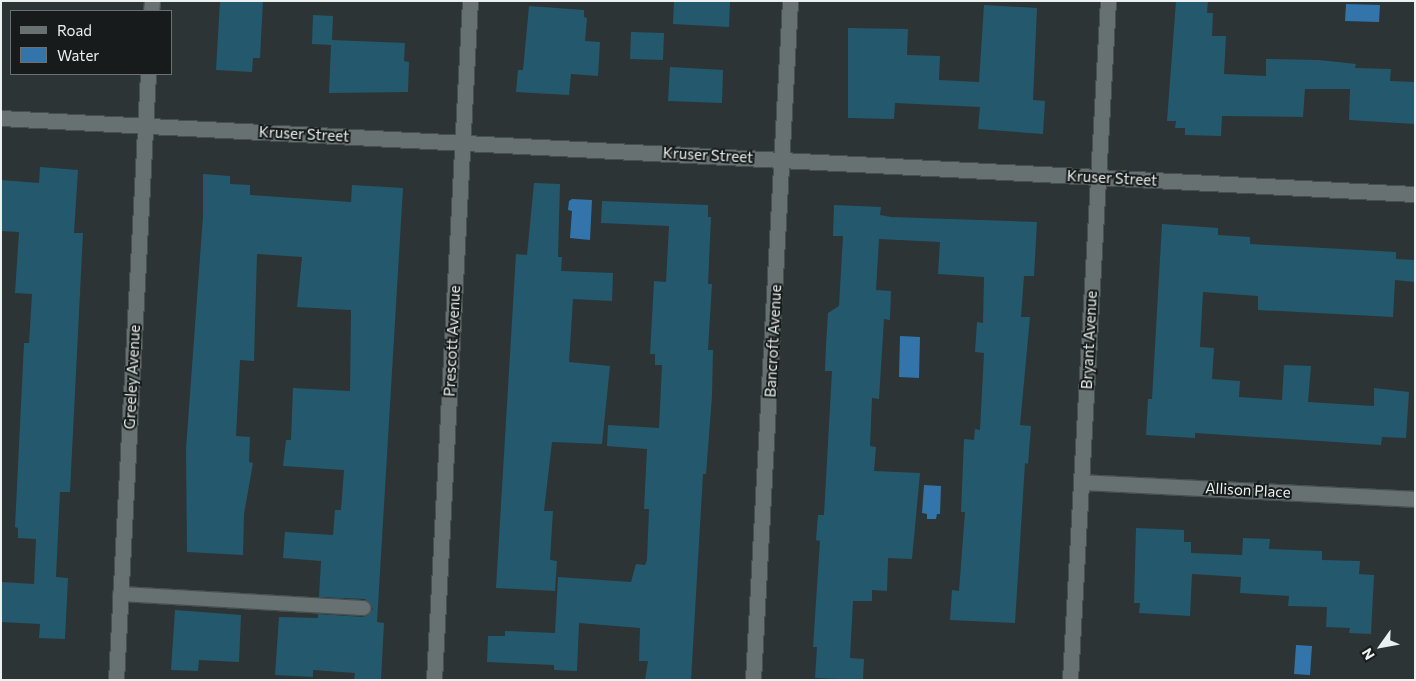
<!DOCTYPE html>
<html>
<head>
<meta charset="utf-8">
<style>
  body { margin:0 }
  #map { position:relative; width:1416px; height:681px; overflow:hidden; background:#2c3435; font-family:Commissioner,sans-serif }
  div>[style] { position:absolute }
  [style*='--x'] { left:calc(var(--x)*1px); top:calc(var(--y)*1px); width:calc(var(--w)*1px); rotate:calc(var(--a)*1deg) }
  .water>* { inset:0; background:#3375ab }
  .building>* { inset:0; background:#24596d }
  .roads { filter:drop-shadow(1px 0 #484f50) drop-shadow(-1px 0 #484f50) drop-shadow(0 1px #484f50) drop-shadow(0 -1px #484f50) }
  .lane>* { height:14px; margin:-7px; padding:0 7px; transform-origin:7px; border-radius:7px; background:#677172 }
  .street>* { height:15px; margin:-7.5px; padding:0 7.5px; transform-origin:7.5px; border-radius:7.5px; background:#677172 }
  span { translate:-50% -50%; white-space:nowrap; text-align:center; line-height:1.15; -webkit-text-stroke:4px #171b1b; paint-order:stroke }
  .street-label { font-size:15px; color:#ebf0f1 }
  .frame { position:absolute; inset:0; border:2px solid #ebf0f1; pointer-events:none }
  .legend { position:absolute; left:10px; top:10px; width:162px; height:65px; box-sizing:border-box; background:#171b1b; border:1px solid #6c7071; margin:0; padding:6px 9px; list-style:none; font-size:15px; color:#ebf0f1 }
  .legend li { display:flex; align-items:center; gap:10px; height:25px }
  .legend b { width:25px; border:1px solid #6c7071 }
  .north { position:absolute; left:1356px; top:621px; width:50px; height:50px; -webkit-text-stroke:4px #171b1b; paint-order:stroke; rotate:238deg; font-size:14px; font-weight:700; line-height:20px; text-align:center; color:#ebf0f1 }
  .north::after { content:''; display:block; margin:auto; width:18px; height:22px; background:#ebf0f1; clip-path:polygon(50% 0,100% 100%,50% 72%,0 100%) }
</style>
</head>
<body>
<div id="map">
  <div class="water">
    <i style="clip-path:polygon(1346px 4px,1380px 5px,1379px 22px,1345px 21px)"></i>
    <i style="clip-path:polygon(572px 199px,592px 200px,590px 240px,570px 238px,572px 211px,568px 210px,569px 201px)"></i>
    <i style="clip-path:polygon(900px 336px,920px 337px,919px 378px,899px 377px)"></i>
    <i style="clip-path:polygon(924px 485px,941px 486px,940px 514px,937px 514px,936px 519px,927px 519px,927px 514px,922px 513px)"></i>
    <i style="clip-path:polygon(1296px 645px,1312px 646px,1310px 675px,1294px 674px)"></i>
  </div>
  <div class="building">
    <i style="clip-path:polygon(220px 1px,263px 1px,260px 58px,253px 58px,252px 72px,216px 70px)"></i>
    <i style="clip-path:polygon(674px 1px,730px 1px,729px 27px,673px 24px)"></i>
    <i style="clip-path:polygon(1176px 1px,1208px 1px,1207px 13px,1213px 13px,1212px 36px,1226px 36px,1224px 74px,1266px 76px,1266px 59px,1319px 60px,1356px 64px,1355px 68px,1391px 69px,1390px 81px,1415px 82px,1415px 124px,1349px 120px,1350px 89px,1305px 89px,1303px 117px,1222px 116px,1221px 136px,1185px 135px,1185px 128px,1175px 128px,1176px 121px,1167px 121px)"></i>
    <i style="clip-path:polygon(984px 5px,1037px 8px,1033px 100px,1045px 101px,1043px 134px,978px 129px,980px 107px,895px 103px,894px 119px,848px 118px,848px 28px,908px 29px,907px 55px,940px 56px,939px 80px,979px 82px)"></i>
    <i style="clip-path:polygon(529px 6px,584px 10px,584px 17px,587px 18px,585px 41px,600px 42px,598px 76px,571px 74px,569px 95px,516px 92px,518px 70px,523px 70px)"></i>
    <i style="clip-path:polygon(313px 15px,333px 16px,332px 40px,405px 43px,404px 61px,409px 62px,408px 92px,329px 93px,331px 45px,312px 44px)"></i>
    <i style="clip-path:polygon(631px 32px,664px 33px,663px 60px,630px 59px)"></i>
    <i style="clip-path:polygon(670px 67px,723px 70px,722px 103px,668px 101px)"></i>
    <i style="clip-path:polygon(40px 167px,78px 170px,74px 233px,83px 233px,70px 492px,60px 492px,56px 577px,68px 578px,65px 639px,39px 638px,40px 624px,1px 622px,1px 582px,34px 584px,36px 539px,18px 538px,18px 528px,15px 527px,24px 343px,29px 343px,32px 294px,15px 293px,19px 232px,1px 231px,1px 180px,39px 183px)"></i>
    <i style="clip-path:polygon(203px 174px,230px 176px,230px 184px,250px 185px,250px 195px,351px 202px,352px 185px,403px 188px,377px 622px,384px 623px,381px 680px,354px 680px,355px 673px,313px 670px,313px 677px,275px 675px,279px 617px,318px 618px,318px 614px,364px 617px,373px 609px,365px 599px,319px 597px,321px 561px,283px 558px,285px 532px,333px 535px,335px 510px,341px 510px,344px 470px,283px 466px,286px 440px,291px 440px,293px 388px,350px 391px,351px 310px,297px 307px,302px 257px,257px 254px,254px 361px,240px 360px,236px 436px,250px 437px,249px 462px,253px 463px,244px 514px,243px 555px,187px 552px,186px 449px,203px 216px)"></i>
    <i style="clip-path:polygon(534px 183px,560px 184px,558px 257px,562px 257px,561px 271px,613px 273px,612px 301px,573px 299px,569px 362px,610px 366px,602px 444px,552px 442px,544px 511px,553px 511px,550px 560px,557px 561px,555px 591px,496px 588px,516px 254px,527px 255px)"></i>
    <i style="clip-path:polygon(602px 201px,708px 205px,708px 217px,711px 217px,708px 284px,712px 284px,708px 350px,713px 350px,712px 396px,706px 474px,703px 474px,691px 680px,645px 680px,648px 661px,639px 661px,640px 628px,579px 623px,577px 671px,554px 670px,554px 665px,487px 662px,488px 636px,505px 636px,505px 631px,555px 633px,558px 577px,631px 582px,636px 564px,645px 565px,647px 560px,649px 509px,644px 509px,647px 449px,607px 446px,608px 425px,659px 428px,662px 365px,655px 365px,655px 354px,650px 354px,654px 281px,666px 282px,669px 226px,601px 223px)"></i>
    <i style="clip-path:polygon(834px 205px,881px 207px,880px 215px,891px 217px,1037px 222px,1034px 276px,1024px 276px,1021px 317px,1030px 317px,1020px 425px,1031px 426px,1028px 464px,1025px 463px,1015px 623px,950px 620px,952px 590px,959px 591px,965px 512px,961px 512px,964px 439px,974px 440px,975px 429px,980px 430px,984px 353px,975px 352px,977px 322px,983px 323px,984px 277px,938px 274px,940px 242px,879px 239px,876px 290px,891px 291px,890px 320px,884px 319px,879px 399px,872px 398px,870px 446px,876px 447px,874px 471px,920px 473px,912px 559px,888px 558px,887px 591px,872px 590px,872px 601px,853px 601px,850px 658px,864px 659px,863px 680px,815px 678px,817px 647px,813px 647px,820px 541px,816px 540px,818px 515px,824px 515px,832px 371px,825px 371px,826px 345px,828px 313px,839px 306px,843px 236px,833px 236px)"></i>
    <i style="clip-path:polygon(1162px 224px,1218px 228px,1218px 235px,1250px 237px,1250px 244px,1396px 252px,1396px 259px,1415px 260px,1415px 282px,1395px 280px,1393px 317px,1258px 310px,1258px 296px,1203px 292px,1200px 347px,1214px 348px,1212px 379px,1240px 381px,1239px 397px,1282px 400px,1284px 365px,1311px 366px,1308px 402px,1374px 406px,1374px 388px,1409px 392px,1406px 438px,1382px 437px,1381px 445px,1195px 433px,1195px 438px,1146px 435px,1148px 399px,1152px 399px)"></i>
    <i style="clip-path:polygon(1136px 528px,1184px 530px,1184px 542px,1191px 542px,1191px 553px,1242px 555px,1243px 538px,1270px 539px,1269px 549px,1322px 551px,1322px 560px,1360px 561px,1359px 574px,1374px 575px,1371px 634px,1349px 633px,1350px 628px,1326px 627px,1327px 607px,1288px 606px,1289px 596px,1240px 593px,1241px 577px,1192px 574px,1190px 616px,1139px 613px,1140px 603px,1134px 603px)"></i>
    <i style="clip-path:polygon(175px 610px,241px 615px,239px 662px,199px 660px,198px 671px,171px 670px)"></i>
  </div>
  <div class="roads">
    <div class="lane">
      <i style="--x:120;--y:594;--w:244;--a:3.3"></i>
    </div>
    <div class="street">
      <i style="--x:151;--y:11;--w:10;--a:-84"></i>
      <i style="--x:1;--y:118;--w:1416;--a:3.08"></i>
      <i style="--x:1081;--y:482;--w:334;--a:2.9"></i>
      <i style="--x:116;--y:680;--w:607;--a:-86.98"></i>
      <i style="--x:434;--y:680;--w:680;--a:-86.97"></i>
      <i style="--x:753;--y:680;--w:680;--a:-86.88"></i>
      <i style="--x:1070;--y:680;--w:680;--a:-86.8"></i>
    </div>
  </div>
  <div class="street-label">
    <span style="left:304px;top:134px;rotate:3deg">Kruser Street</span>
    <span style="left:708px;top:155px;rotate:3deg">Kruser Street</span>
    <span style="left:1112px;top:178px;rotate:3deg">Kruser Street</span>
    <span style="left:1089px;top:340px;rotate:-87deg">Bryant Avenue</span>
    <span style="left:452px;top:341px;rotate:-87deg">Prescott Avenue</span>
    <span style="left:773px;top:341px;rotate:-87deg">Bancroft Avenue</span>
    <span style="left:132px;top:377px;rotate:-87deg">Greeley Avenue</span>
    <span style="left:1248px;top:490px;rotate:3deg">Allison Place</span>
  </div>
  <div class="frame"></div>
  <ul class="legend">
  <li><b style="height:6px;background:#677172"></b>Road</li>
  <li><b style="height:14px;background:#3375ab"></b>Water</li>
  </ul>
  <div class="north">N</div>
</div>
</body>
</html>
